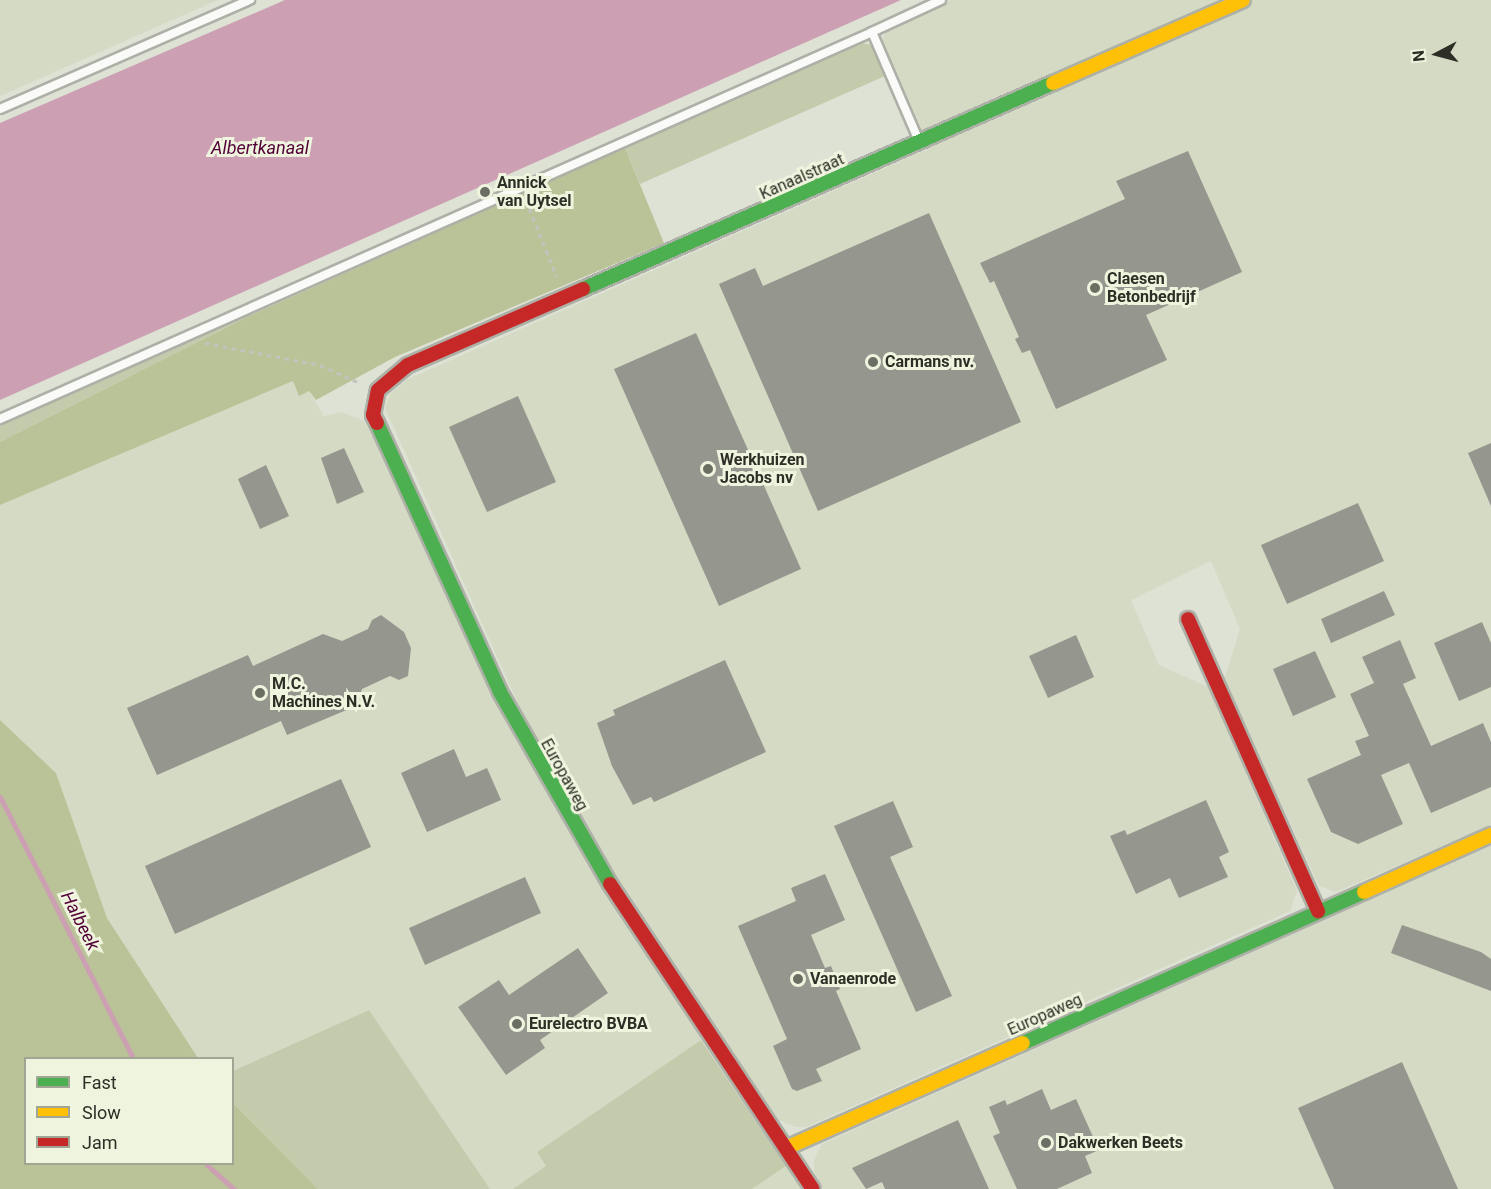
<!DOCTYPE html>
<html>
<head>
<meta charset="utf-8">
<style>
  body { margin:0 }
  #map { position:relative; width:1491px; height:1189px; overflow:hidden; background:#dee2d5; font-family:Roboto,sans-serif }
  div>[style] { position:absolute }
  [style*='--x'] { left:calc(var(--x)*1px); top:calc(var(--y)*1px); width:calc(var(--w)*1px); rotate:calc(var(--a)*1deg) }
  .built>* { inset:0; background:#d5dac4 }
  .green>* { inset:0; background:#c4cbad }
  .forest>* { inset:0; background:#bac397 }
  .water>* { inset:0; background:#cc9fb3 }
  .stream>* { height:5px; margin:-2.5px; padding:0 2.5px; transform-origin:2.5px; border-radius:2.5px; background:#cc9fb3 }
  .building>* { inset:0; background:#95978e }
  .path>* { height:3px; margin-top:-1.5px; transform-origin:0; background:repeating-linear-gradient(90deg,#c1c3be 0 4.5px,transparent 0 9px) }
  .roads { filter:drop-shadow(2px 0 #adb0a6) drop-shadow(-2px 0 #adb0a6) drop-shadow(0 2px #adb0a6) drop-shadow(0 -2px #adb0a6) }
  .lane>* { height:8px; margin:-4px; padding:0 4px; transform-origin:4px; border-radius:4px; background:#fafbf9 }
  .fast>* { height:14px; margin:-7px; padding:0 7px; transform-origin:7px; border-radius:7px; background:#4caf50 }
  .slow>* { height:14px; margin:-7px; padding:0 7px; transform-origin:7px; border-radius:7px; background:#ffc107 }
  .jam>* { height:14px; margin:-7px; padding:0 7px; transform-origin:7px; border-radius:7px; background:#c62828 }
  .dots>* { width:16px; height:16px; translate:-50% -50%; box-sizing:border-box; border:3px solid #eef4dd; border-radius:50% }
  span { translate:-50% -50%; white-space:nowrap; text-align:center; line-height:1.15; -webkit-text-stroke:6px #eef4dd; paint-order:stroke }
  .street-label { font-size:16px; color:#2d2f26 }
  .poi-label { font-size:16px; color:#2d2f26; font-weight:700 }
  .left { translate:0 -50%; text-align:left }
  .water-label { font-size:18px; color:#530038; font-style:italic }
  .legend { position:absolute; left:24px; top:1057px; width:210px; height:108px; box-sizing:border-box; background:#eef4dd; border:2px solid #a1a594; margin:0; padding:8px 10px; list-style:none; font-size:18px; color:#2d2f26 }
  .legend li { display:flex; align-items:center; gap:12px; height:30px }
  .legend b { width:30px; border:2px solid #a1a594 }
  .north { position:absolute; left:1407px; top:24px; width:60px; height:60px; -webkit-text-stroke:4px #eef4dd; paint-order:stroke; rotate:264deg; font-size:16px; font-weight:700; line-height:24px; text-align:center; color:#2d2f26 }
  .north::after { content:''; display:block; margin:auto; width:21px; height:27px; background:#2d2f26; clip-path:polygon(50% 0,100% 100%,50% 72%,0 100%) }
</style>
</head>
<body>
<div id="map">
  <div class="built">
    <i style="clip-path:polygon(0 0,218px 0,0 96px)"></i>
    <i style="clip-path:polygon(951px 0,1491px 0,1491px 825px,1336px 892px,1319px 886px,1224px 680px,1240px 629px,1211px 561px,1131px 600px,1159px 665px,1208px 687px,1297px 891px,1290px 911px,806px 1127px,796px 1127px,779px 1120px,638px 914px,526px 721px,385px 408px,390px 394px,408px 379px,928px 149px,882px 41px,886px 31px)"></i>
    <i style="clip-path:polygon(294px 381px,299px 395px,309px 391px,324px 416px,342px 412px,364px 421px,701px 1040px,537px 1152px,547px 1166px,513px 1189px,490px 1189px,369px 1010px,233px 1071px,232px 1058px,198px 1058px,107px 918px,56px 773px,0 720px,0 505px)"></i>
    <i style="clip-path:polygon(1491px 846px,1491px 1189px,823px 1189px,814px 1171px,814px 1159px,822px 1144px)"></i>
    <i style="clip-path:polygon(786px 1166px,801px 1189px,752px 1189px)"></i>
  </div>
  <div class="green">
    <i style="clip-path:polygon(861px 43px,872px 45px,885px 76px,640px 184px,625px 148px)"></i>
    <i style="clip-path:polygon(243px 315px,251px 315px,0 442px,0 424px)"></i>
    <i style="clip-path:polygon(369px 1010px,490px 1189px,318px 1189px,233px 1103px,233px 1071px)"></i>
    <i style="clip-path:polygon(701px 1040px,786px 1166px,752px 1189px,513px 1189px,546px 1166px,537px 1152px)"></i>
  </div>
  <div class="forest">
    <i style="clip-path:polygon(625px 148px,664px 243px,395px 357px,316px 400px,309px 391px,299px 396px,293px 381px,0 505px,0 442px,251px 315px)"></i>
    <i style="clip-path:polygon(0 720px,56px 773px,107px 918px,198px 1058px,26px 1058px,26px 1164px,232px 1164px,233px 1103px,318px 1189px,0 1189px)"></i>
  </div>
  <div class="water">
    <i style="clip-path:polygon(285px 0,901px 0,0 400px,0 123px)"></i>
  </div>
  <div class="stream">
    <i style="--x:0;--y:797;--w:293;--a:63"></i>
    <i style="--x:206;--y:1164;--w:38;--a:42"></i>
  </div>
  <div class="building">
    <i style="clip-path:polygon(1188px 151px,1242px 272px,1146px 315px,1167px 360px,1056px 409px,1030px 350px,1022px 353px,1015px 339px,1019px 337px,994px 281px,990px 283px,980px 263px,1125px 199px,1116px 181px)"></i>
    <i style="clip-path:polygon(929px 213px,1021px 422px,818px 511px,719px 284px,755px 268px,763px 286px)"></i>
    <i style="clip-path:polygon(696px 333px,801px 569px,719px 606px,614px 369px)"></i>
    <i style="clip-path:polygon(518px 396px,556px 482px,487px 512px,449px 427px)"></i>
    <i style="clip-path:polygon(1491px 443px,1491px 506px,1468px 453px)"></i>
    <i style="clip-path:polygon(344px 448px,364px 492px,337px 504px,321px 458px)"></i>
    <i style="clip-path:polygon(266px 465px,289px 516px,260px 529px,238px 479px)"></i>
    <i style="clip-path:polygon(1358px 503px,1384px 561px,1287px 604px,1261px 545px)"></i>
    <i style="clip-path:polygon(1384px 591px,1395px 615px,1331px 643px,1321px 619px)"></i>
    <i style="clip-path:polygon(381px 615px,404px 632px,411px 648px,408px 676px,399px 680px,390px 676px,362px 689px,356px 706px,287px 735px,281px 721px,157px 775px,127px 708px,248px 655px,253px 666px,323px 634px,342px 641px,368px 629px,372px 620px)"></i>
    <i style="clip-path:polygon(1482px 622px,1491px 643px,1491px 687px,1459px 701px,1434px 643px)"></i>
    <i style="clip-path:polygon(1076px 635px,1094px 677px,1048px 698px,1029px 656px)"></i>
    <i style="clip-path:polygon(1400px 640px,1416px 678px,1403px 684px,1431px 746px,1483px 723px,1491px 742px,1491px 787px,1431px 813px,1409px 763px,1381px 775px,1403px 824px,1358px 844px,1331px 832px,1307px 779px,1361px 755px,1355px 741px,1369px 736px,1350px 694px,1374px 683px,1362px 657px)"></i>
    <i style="clip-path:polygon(1315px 651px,1336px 697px,1293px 716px,1273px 669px)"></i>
    <i style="clip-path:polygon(725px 660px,766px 752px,654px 802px,651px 797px,633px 805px,612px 766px,597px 723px,615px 715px,613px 710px)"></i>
    <i style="clip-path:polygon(454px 749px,466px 777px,487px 768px,501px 800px,427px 832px,401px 773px)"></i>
    <i style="clip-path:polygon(341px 779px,371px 847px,175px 934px,145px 866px)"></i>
    <i style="clip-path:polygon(1206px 800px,1229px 852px,1219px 857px,1228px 877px,1179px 898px,1170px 878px,1136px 894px,1110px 836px,1125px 830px,1127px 835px)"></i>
    <i style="clip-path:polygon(893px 801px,913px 847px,890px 857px,952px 996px,916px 1012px,834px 826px)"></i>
    <i style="clip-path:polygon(825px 874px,845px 920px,811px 935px,825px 968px,831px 966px,840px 989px,836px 991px,861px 1049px,816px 1069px,822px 1081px,797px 1091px,792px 1089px,773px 1046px,787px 1039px,738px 926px,796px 901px,791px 888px)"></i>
    <i style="clip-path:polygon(525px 877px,541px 913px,425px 965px,409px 928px)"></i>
    <i style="clip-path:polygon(1402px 925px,1481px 952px,1491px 959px,1491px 991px,1391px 953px)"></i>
    <i style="clip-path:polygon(578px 948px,608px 993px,540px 1040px,545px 1048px,506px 1075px,458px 1007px,499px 980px,509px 995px)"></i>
    <i style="clip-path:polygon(1402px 1062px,1458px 1189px,1334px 1189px,1298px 1108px)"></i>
    <i style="clip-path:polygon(1042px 1089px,1051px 1110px,1076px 1099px,1099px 1150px,1085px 1156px,1092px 1173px,1057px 1189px,1017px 1189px,993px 1136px,1000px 1133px,989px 1107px,1005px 1100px,1007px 1105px)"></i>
    <i style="clip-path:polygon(958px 1120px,989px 1189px,885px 1189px,882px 1182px,866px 1189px,852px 1168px)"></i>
  </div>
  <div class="path">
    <i style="--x:526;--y:200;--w:83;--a:68.1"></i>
    <i style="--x:205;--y:343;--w:117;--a:10.8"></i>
    <i style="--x:320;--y:365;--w:44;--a:24.2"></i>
  </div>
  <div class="roads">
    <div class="lane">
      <i style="--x:872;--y:32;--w:76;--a:-24.9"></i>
      <i style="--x:0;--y:109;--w:273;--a:-23.6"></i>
      <i style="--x:0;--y:419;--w:954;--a:-23.93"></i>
      <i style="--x:872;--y:32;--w:119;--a:66.7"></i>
    </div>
    <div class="fast">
      <i style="--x:583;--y:289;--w:513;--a:-23.67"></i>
      <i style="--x:377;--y:423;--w:296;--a:65.4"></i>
      <i style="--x:500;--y:692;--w:221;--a:60.2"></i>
      <i style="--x:1023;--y:1043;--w:373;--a:-23.9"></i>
    </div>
    <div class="slow">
      <i style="--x:1053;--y:83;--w:207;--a:-23.6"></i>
      <i style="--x:1364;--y:892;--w:139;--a:-24.2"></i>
      <i style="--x:786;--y:1148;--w:259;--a:-23.9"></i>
    </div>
    <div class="jam">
      <i style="--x:377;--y:423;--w:9;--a:-117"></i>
      <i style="--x:373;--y:415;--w:25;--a:-79"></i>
      <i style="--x:378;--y:390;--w:39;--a:-40"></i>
      <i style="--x:408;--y:365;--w:191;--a:-23.5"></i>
      <i style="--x:1188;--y:619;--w:320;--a:66"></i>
      <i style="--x:610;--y:884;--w:366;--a:56.4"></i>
    </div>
  </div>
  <div class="dots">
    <i style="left:485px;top:192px;background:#6b6e63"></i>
    <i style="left:1095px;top:288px;background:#6b6e63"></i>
    <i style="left:873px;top:362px;background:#6b6e63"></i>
    <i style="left:708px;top:469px;background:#6b6e63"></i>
    <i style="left:260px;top:693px;background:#6b6e63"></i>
    <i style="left:798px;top:979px;background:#6b6e63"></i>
    <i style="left:517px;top:1024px;background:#6b6e63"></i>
    <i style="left:1046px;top:1143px;background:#6b6e63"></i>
  </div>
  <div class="street-label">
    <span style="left:802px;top:177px;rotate:-24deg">Kanaalstraat</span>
    <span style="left:564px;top:775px;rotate:61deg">Europaweg</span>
    <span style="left:1045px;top:1015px;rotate:-24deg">Europaweg</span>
  </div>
  <div class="poi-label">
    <span class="left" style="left:497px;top:192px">Annick<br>van Uytsel</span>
    <span class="left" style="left:1107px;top:288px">Claesen<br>Betonbedrijf</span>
    <span class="left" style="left:885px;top:362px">Carmans nv.</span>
    <span class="left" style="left:720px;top:469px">Werkhuizen<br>Jacobs nv</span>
    <span class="left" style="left:272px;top:693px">M.C.<br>Machines N.V.</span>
    <span class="left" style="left:810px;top:979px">Vanaenrode</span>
    <span class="left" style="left:529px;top:1024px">Eurelectro BVBA</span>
    <span class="left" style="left:1058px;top:1143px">Dakwerken Beets</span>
  </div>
  <div class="water-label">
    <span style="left:260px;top:148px">Albertkanaal</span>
    <span style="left:80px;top:921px;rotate:63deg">Halbeek</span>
  </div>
  <ul class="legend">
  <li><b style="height:8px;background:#4caf50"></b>Fast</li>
  <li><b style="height:8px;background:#ffc107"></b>Slow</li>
  <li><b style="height:8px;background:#c62828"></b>Jam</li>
  </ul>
  <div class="north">N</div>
</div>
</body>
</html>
